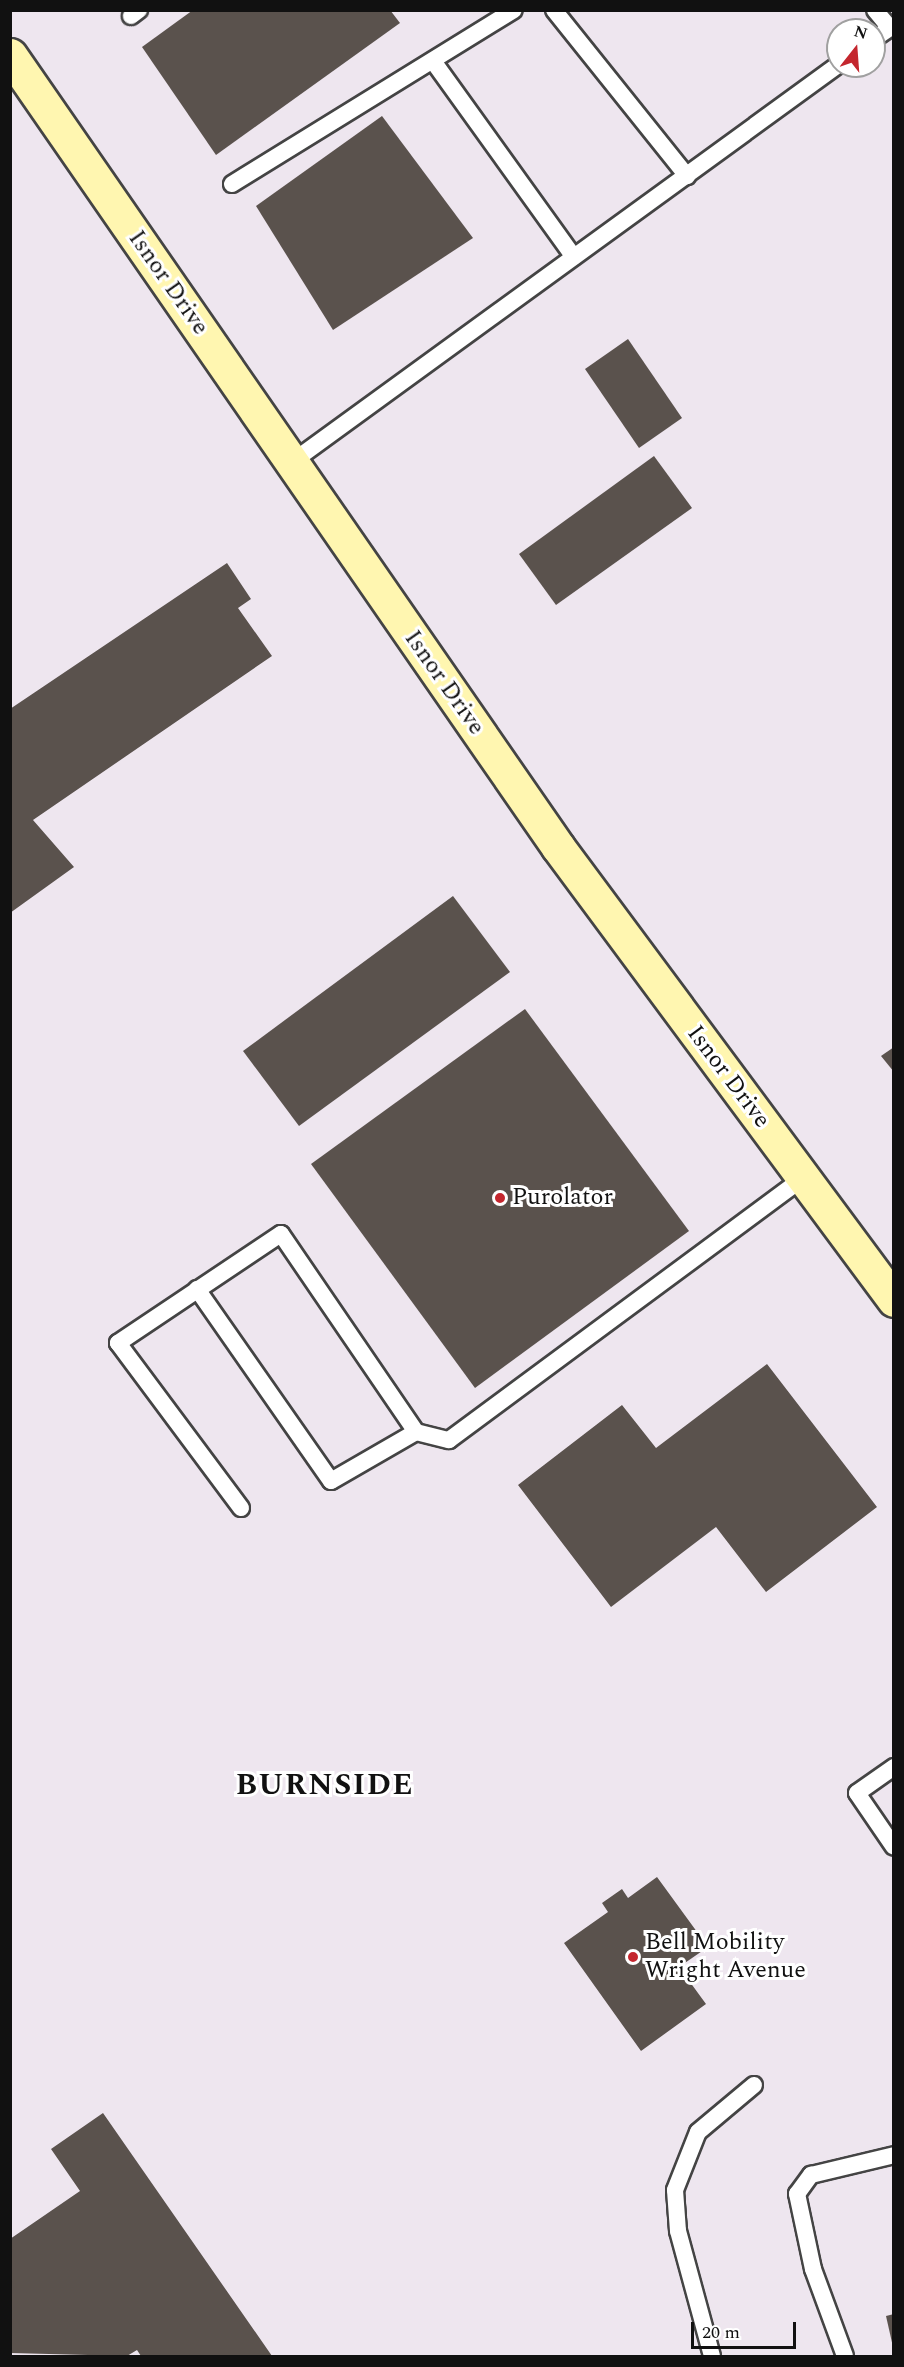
<!DOCTYPE html>
<html>
<head>
<meta charset="utf-8">
<style>
  body { margin:0 }
  #map { position:relative; width:904px; height:2367px; overflow:hidden; background:#fffdf5; font-family:Spectral,serif }
  div>[style] { position:absolute }
  [style*='--x'] { left:calc(var(--x)*1px); top:calc(var(--y)*1px); width:calc(var(--w)*1px); rotate:calc(var(--a)*1deg) }
  .industrial>* { inset:0; background:#eee6ef }
  .building>* { inset:0; background:#5a524d }
  .roads { filter:drop-shadow(2px 0 #444) drop-shadow(-2px 0 #444) drop-shadow(0 2px #444) drop-shadow(0 -2px #444) }
  .lane>* { height:16px; margin:-8px; padding:0 8px; transform-origin:8px; border-radius:8px; background:#fff }
  .secondary>* { height:33px; margin:-16.5px; padding:0 16.5px; transform-origin:16.5px; border-radius:16.5px; background:#fff6b0 }
  .dots>* { width:16px; height:16px; translate:-50% -50%; box-sizing:border-box; border:3px solid #fff; border-radius:50% }
  span { translate:-50% -50%; white-space:nowrap; text-align:center; line-height:1.15; -webkit-text-stroke:6px #fff; paint-order:stroke }
  .street-label { font-size:24px; color:#111 }
  .poi-label { font-size:24px; color:#111 }
  .left { translate:0 -50%; text-align:left }
  .district-label { font-size:30px; color:#111; font-weight:700; letter-spacing:1.5px }
  .frame { position:absolute; inset:0; border:12px solid #111; pointer-events:none }
  .north { position:absolute; left:826px; top:18px; width:60px; height:60px; box-sizing:border-box; background:#fff; border:2px solid #a0a0a0; border-radius:50%; rotate:17deg; font-size:16px; font-weight:700; line-height:24px; text-align:center; color:#111 }
  .north::after { content:''; display:block; margin:auto; width:21px; height:27px; background:#c4262e; clip-path:polygon(50% 0,100% 100%,50% 72%,0 100%) }
  .scale { position:absolute; left:691px; top:2322px; width:105px; height:27px; box-sizing:border-box; border:3px solid #111; border-top:0; padding-left:8px; font-size:18px; line-height:21px; white-space:nowrap; color:#111; -webkit-text-stroke:4px #fff; paint-order:stroke }
</style>
</head>
<body>
<div id="map">
  <div class="industrial">
    <i style="clip-path:polygon(evenodd,11px 11px,893px 11px,893px 2356px,11px 2356px,11px 11px,838px 30px,874px 30px,874px 66px,838px 66px,838px 30px)"></i>
  </div>
  <div class="building">
    <i style="clip-path:polygon(193px 10px,390px 10px,400px 23px,216px 155px,142px 47px)"></i>
    <i style="clip-path:polygon(382px 116px,473px 238px,333px 330px,256px 206px)"></i>
    <i style="clip-path:polygon(628px 339px,682px 418px,639px 448px,585px 369px)"></i>
    <i style="clip-path:polygon(654px 456px,692px 508px,556px 605px,519px 554px)"></i>
    <i style="clip-path:polygon(227px 563px,251px 599px,238px 608px,272px 656px,33px 820px,74px 867px,10px 913px,10px 709px)"></i>
    <i style="clip-path:polygon(453px 896px,510px 972px,299px 1126px,243px 1051px)"></i>
    <i style="clip-path:polygon(525px 1009px,689px 1231px,475px 1388px,311px 1164px)"></i>
    <i style="clip-path:polygon(894px 1047px,894px 1072px,881px 1056px)"></i>
    <i style="clip-path:polygon(767px 1364px,877px 1507px,766px 1592px,716px 1527px,611px 1607px,518px 1485px,622px 1405px,656px 1448px)"></i>
    <i style="clip-path:polygon(657px 1877px,708px 1947px,679px 1967px,706px 2004px,641px 2051px,564px 1943px,608px 1912px,602px 1903px,622px 1889px,628px 1898px)"></i>
    <i style="clip-path:polygon(103px 2113px,272px 2356px,141px 2356px,137px 2350px,127px 2356px,10px 2353px,10px 2239px,80px 2191px,51px 2149px)"></i>
    <i style="clip-path:polygon(894px 2314px,894px 2347px,893px 2347px,886px 2316px)"></i>
  </div>
  <div class="roads">
    <div class="lane">
      <i style="--x:554;--y:10;--w:213;--a:51.3"></i>
      <i style="--x:131;--y:16;--w:10;--a:-37"></i>
      <i style="--x:874;--y:39;--w:19;--a:-35"></i>
      <i style="--x:890;--y:28;--w:23;--a:-130"></i>
      <i style="--x:433;--y:61;--w:241;--a:54.3"></i>
      <i style="--x:232;--y:184;--w:331;--a:-31.7"></i>
      <i style="--x:292;--y:462;--w:675;--a:-36.02"></i>
      <i style="--x:197;--y:1289;--w:234;--a:55.1"></i>
      <i style="--x:331;--y:1481;--w:98;--a:-30"></i>
      <i style="--x:241;--y:1508;--w:206;--a:-126.7"></i>
      <i style="--x:118;--y:1343;--w:196;--a:-33.8"></i>
      <i style="--x:281;--y:1234;--w:240;--a:55.7"></i>
      <i style="--x:416;--y:1432;--w:34;--a:14"></i>
      <i style="--x:449;--y:1440;--w:440;--a:-36.5"></i>
      <i style="--x:894;--y:1767;--w:45;--a:144.9"></i>
      <i style="--x:857;--y:1793;--w:65;--a:55.6"></i>
      <i style="--x:712;--y:2356;--w:130;--a:-105.2"></i>
      <i style="--x:678;--y:2231;--w:41;--a:-94.2"></i>
      <i style="--x:675;--y:2190;--w:62;--a:-68.4"></i>
      <i style="--x:698;--y:2132;--w:73;--a:-40"></i>
      <i style="--x:845;--y:2356;--w:93;--a:-110.2"></i>
      <i style="--x:813;--y:2269;--w:77;--a:-102"></i>
      <i style="--x:797;--y:2194;--w:24;--a:-54"></i>
      <i style="--x:811;--y:2175;--w:85;--a:-13.5"></i>
    </div>
    <div class="secondary">
      <i style="--x:10;--y:55;--w:963;--a:55.32"></i>
      <i style="--x:558;--y:847;--w:564;--a:53.43"></i>
    </div>
  </div>
  <div class="dots">
    <i style="left:500px;top:1198px;background:#c4262e"></i>
    <i style="left:633px;top:1957px;background:#c4262e"></i>
  </div>
  <div class="street-label">
    <span style="left:168px;top:283px;rotate:55deg">Isnor Drive</span>
    <span style="left:444px;top:683px;rotate:55deg">Isnor Drive</span>
    <span style="left:728px;top:1077px;rotate:53deg">Isnor Drive</span>
  </div>
  <div class="poi-label">
    <span class="left" style="left:512px;top:1198px">Purolator</span>
    <span class="left" style="left:645px;top:1957px">Bell Mobility<br>Wright Avenue</span>
  </div>
  <div class="district-label">
    <span style="left:325px;top:1785px">BURNSIDE</span>
  </div>
  <div class="frame"></div>
  <div class="north">N</div>
  <div class="scale">20 m</div>
</div>
</body>
</html>
